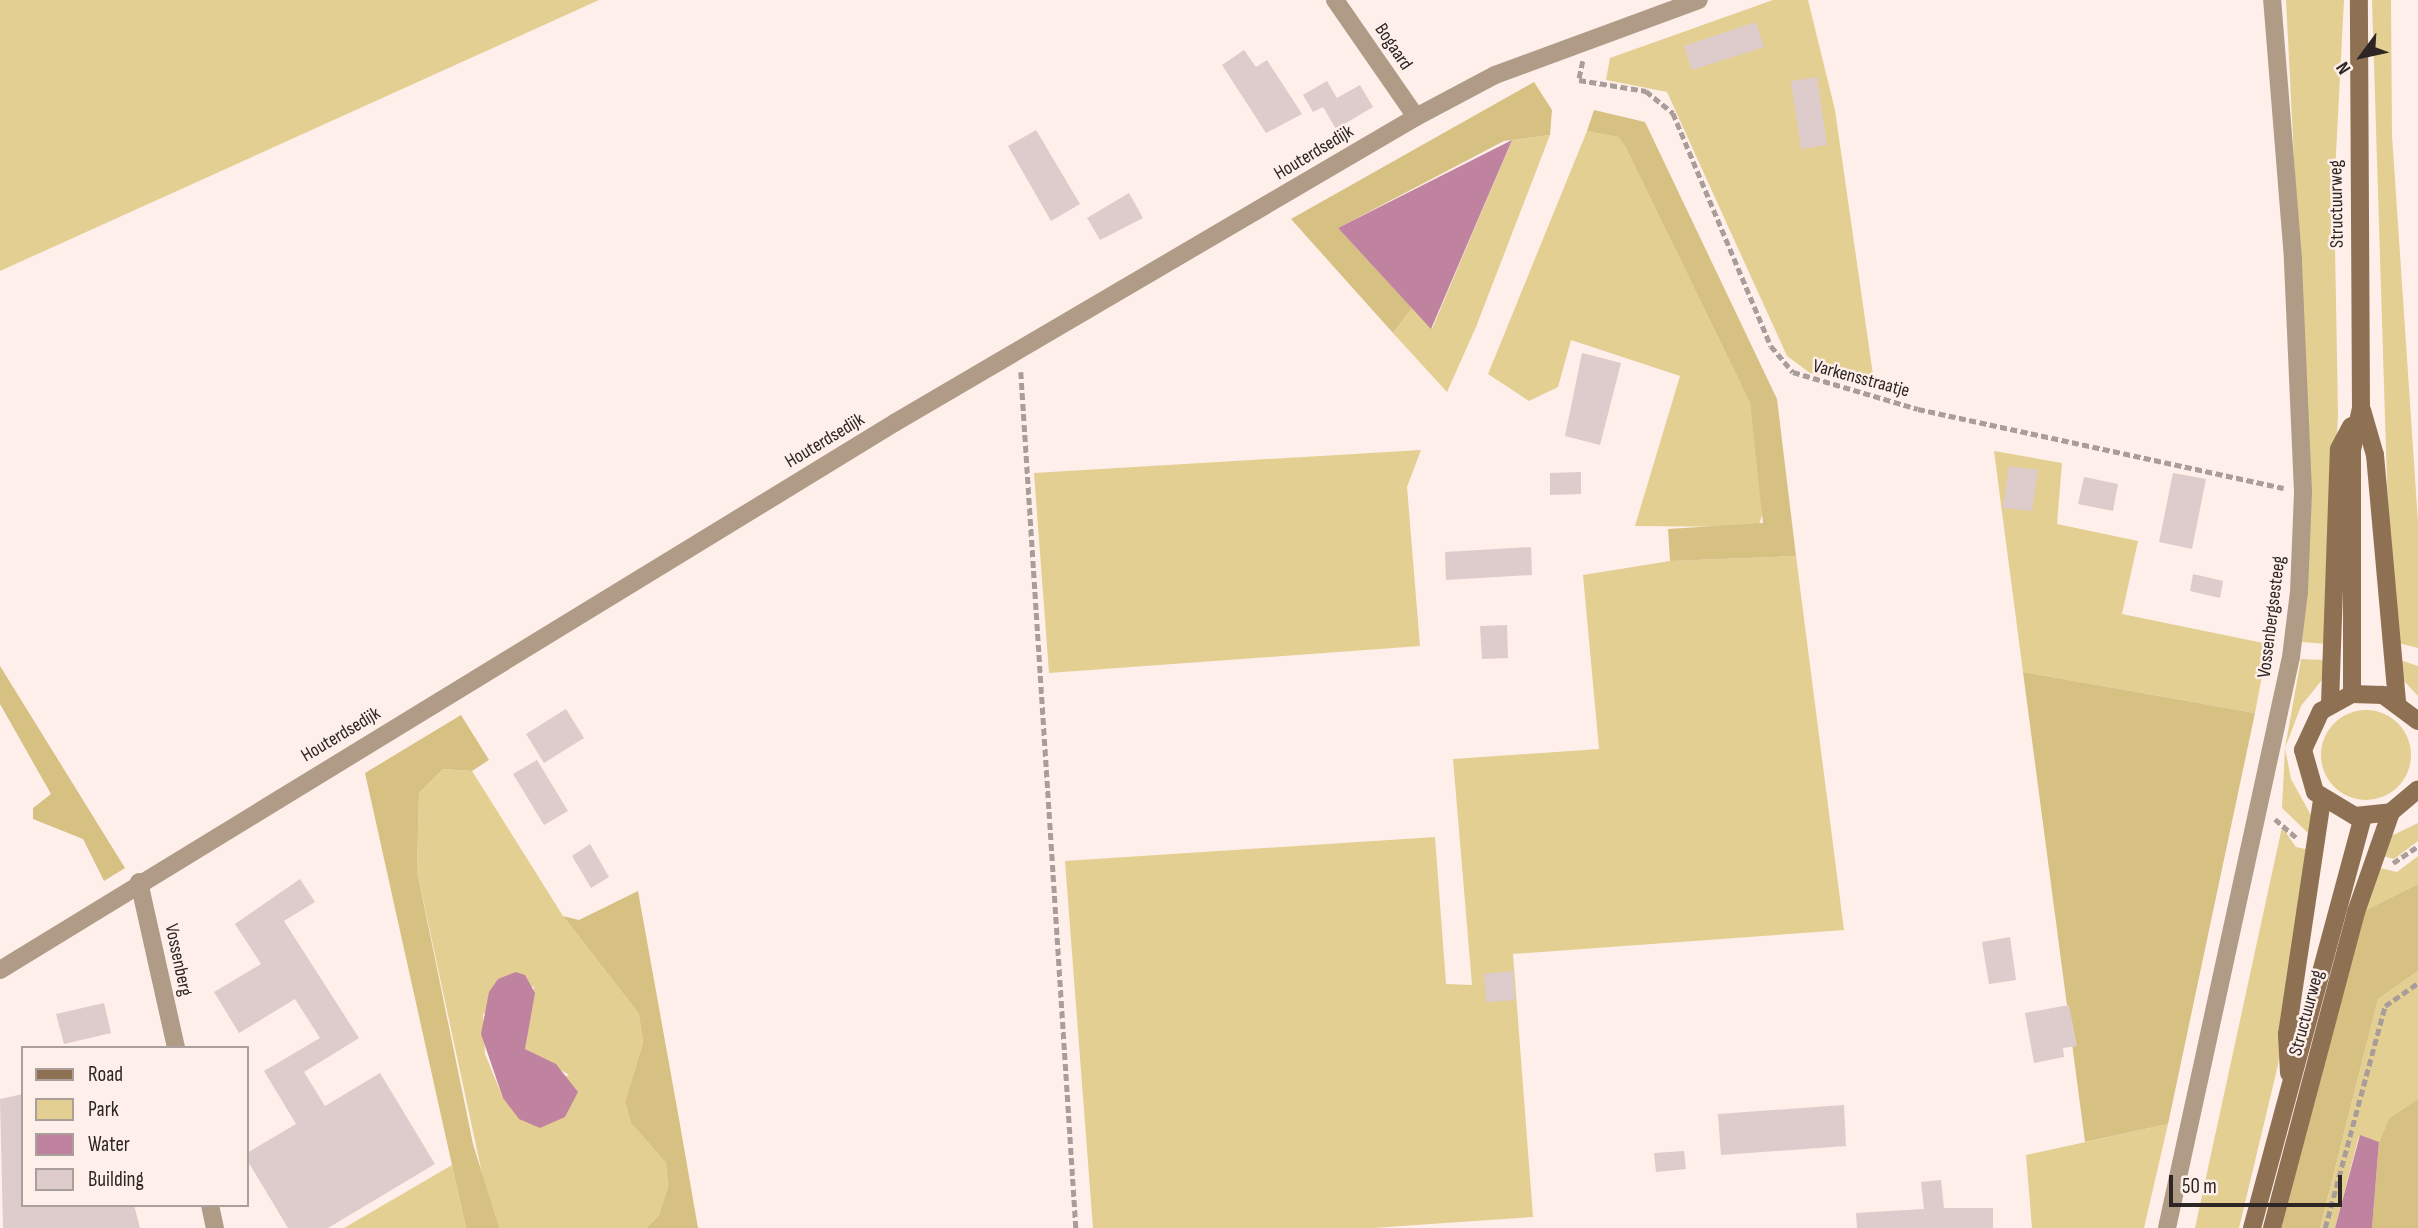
<!DOCTYPE html>
<html>
<head>
<meta charset="utf-8">
<style>
  body { margin:0 }
  #map { position:relative; width:2418px; height:1228px; overflow:hidden; background:#feefea; font-family:"Sofia Sans Condensed",sans-serif }
  div>[style] { position:absolute }
  [style*='--x'] { left:calc(var(--x)*1px); top:calc(var(--y)*1px); width:calc(var(--w)*1px); rotate:calc(var(--a)*1deg) }
  .green>* { inset:0; background:#e3cf92 }
  .round { border-radius:50% }
  .forest>* { inset:0; background:#d6c183 }
  .water>* { inset:0; background:#c0839f }
  .building>* { inset:0; background:#decbcb }
  .path>* { height:4.5px; margin-top:-2.25px; transform-origin:0; background:repeating-linear-gradient(90deg,#a99d9a 0 7px,transparent 0 10.5px) }
  .street>* { height:18px; margin:-9px; padding:0 9px; transform-origin:9px; border-radius:9px; background:#b09b87 }
  .secondary>* { height:18px; margin:-9px; padding:0 9px; transform-origin:9px; border-radius:9px; background:#8e7153 }
  span { translate:-50% -50%; white-space:nowrap; text-align:center; line-height:1.15; -webkit-text-stroke:5px #feefea; paint-order:stroke }
  .street-label { font-size:19px; color:#2d2624 }
  .legend { position:absolute; left:21px; top:1046px; width:228px; height:161px; box-sizing:border-box; background:#feefea; border:2px solid #aa9f9b; margin:0; padding:9px 12px; list-style:none; font-size:21px; color:#2d2624 }
  .legend li { display:flex; align-items:center; gap:14px; height:35px }
  .legend b { width:35px; border:2px solid #aa9f9b }
  .north { position:absolute; left:2327px; top:21px; width:70px; height:70px; -webkit-text-stroke:5px #feefea; paint-order:stroke; rotate:237deg; font-size:19px; font-weight:700; line-height:28px; text-align:center; color:#2d2624 }
  .north::after { content:''; display:block; margin:auto; width:24px; height:32px; background:#2d2624; clip-path:polygon(50% 0,100% 100%,50% 72%,0 100%) }
  .scale { position:absolute; left:2169px; top:1175px; width:173px; height:32px; box-sizing:border-box; border:4px solid #2d2624; border-top:0; padding-left:9px; font-size:21px; line-height:24px; white-space:nowrap; color:#2d2624; -webkit-text-stroke:5px #feefea; paint-order:stroke }
</style>
</head>
<body>
<div id="map">
  <div class="green">
    <i style="clip-path:polygon(0 0,599px 0,0 271px)"></i>
    <i style="clip-path:polygon(1773px 0,1808px 0,1835px 110px,1875px 389px,1810px 373px,1787px 356px,1667px 92px,1606px 80px,1610px 58px)"></i>
    <i style="clip-path:polygon(2286px 0,2344px 0,2334px 192px,2338px 415px,2327px 644px,2302px 642px,2309px 455px)"></i>
    <i style="clip-path:polygon(2372px 0,2391px 0,2392px 135px,2418px 522px,2418px 648px,2398px 643px,2389px 546px)"></i>
    <i style="clip-path:polygon(1587px 131px,1618px 137px,1625px 146px,1750px 403px,1763px 513px,1758px 527px,1635px 526px,1680px 376px,1571px 340px,1558px 387px,1529px 401px,1488px 374px)"></i>
    <i style="clip-path:polygon(1550px 135px,1476px 327px,1447px 392px,1393px 333px,1412px 308px,1432px 329px,1512px 140px)"></i>
    <i style="clip-path:polygon(1421px 450px,1407px 487px,1420px 646px,1049px 673px,1034px 473px)"></i>
    <i style="clip-path:polygon(1994px 451px,2062px 463px,2057px 524px,2138px 541px,2122px 614px,2268px 644px,2255px 713px,2023px 672px)"></i>
    <i style="clip-path:polygon(1796px 556px,1844px 930px,1513px 954px,1533px 1217px,1373px 1228px,1093px 1228px,1065px 861px,1435px 837px,1446px 984px,1472px 985px,1453px 759px,1599px 749px,1583px 575px,1670px 561px)"></i>
    <i style="clip-path:polygon(2301px 659px,2325px 660px,2322px 680px,2301px 706px,2285px 748px,2291px 779px,2312px 817px,2313px 838px,2282px 808px,2285px 748px)"></i>
    <i style="clip-path:polygon(2397px 659px,2418px 666px,2418px 696px,2404px 681px)"></i>
    <i class="round" style="left:2321px;top:710px;width:90px;height:90px"></i>
    <i style="clip-path:polygon(evenodd,443px 769px,472px 771px,563px 916px,639px 1014px,643px 1043px,625px 1102px,631px 1123px,666px 1163px,668px 1187px,659px 1215px,646px 1228px,499px 1228px,492px 1220px,417px 871px,419px 793px,443px 769px,534px 986px,525px 1049px,569px 1075px,503px 1098px,485px 1054px,483px 1014px,534px 986px)"></i>
    <i style="clip-path:polygon(2418px 823px,2418px 841px,2394px 859px,2383px 856px,2389px 837px)"></i>
    <i style="clip-path:polygon(2282px 827px,2296px 847px,2310px 850px,2278px 1065px,2239px 1228px,2195px 1228px)"></i>
    <i style="clip-path:polygon(2418px 856px,2418px 884px,2364px 911px,2376px 867px,2397px 872px)"></i>
    <i style="clip-path:polygon(2418px 971px,2418px 1099px,2389px 1118px,2379px 1142px,2359px 1136px,2335px 1228px,2320px 1228px,2378px 999px)"></i>
    <i style="clip-path:polygon(2168px 1124px,2144px 1228px,2032px 1228px,2026px 1155px)"></i>
    <i style="clip-path:polygon(452px 1165px,466px 1228px,344px 1228px)"></i>
  </div>
  <div class="forest">
    <i style="clip-path:polygon(1534px 82px,1552px 110px,1550px 135px,1504px 141px,1338px 228px,1412px 308px,1393px 333px,1291px 219px)"></i>
    <i style="clip-path:polygon(1594px 110px,1645px 122px,1777px 399px,1796px 556px,1670px 561px,1668px 529px,1763px 523px,1750px 403px,1625px 146px,1618px 137px,1587px 131px)"></i>
    <i style="clip-path:polygon(0 666px,125px 868px,104px 881px,83px 839px,33px 819px,33px 808px,51px 794px,0 704px)"></i>
    <i style="clip-path:polygon(2023px 672px,2255px 713px,2168px 1124px,2085px 1142px)"></i>
    <i style="clip-path:polygon(461px 715px,489px 760px,472px 771px,443px 769px,419px 793px,417px 871px,473px 1144px,499px 1228px,466px 1228px,365px 773px)"></i>
    <i style="clip-path:polygon(2418px 884px,2418px 971px,2378px 999px,2320px 1228px,2280px 1228px,2364px 911px)"></i>
    <i style="clip-path:polygon(638px 891px,679px 1119px,698px 1228px,646px 1228px,659px 1215px,668px 1187px,666px 1163px,631px 1123px,625px 1102px,643px 1043px,639px 1014px,563px 916px,579px 920px)"></i>
    <i style="clip-path:polygon(2418px 1099px,2418px 1228px,2372px 1228px,2379px 1142px,2389px 1118px)"></i>
  </div>
  <div class="water">
    <i style="clip-path:polygon(1512px 140px,1431px 329px,1338px 228px)"></i>
    <i style="clip-path:polygon(516px 972px,525px 975px,535px 993px,525px 1049px,556px 1064px,578px 1092px,565px 1117px,540px 1128px,519px 1119px,503px 1098px,481px 1034px,489px 992px,498px 979px)"></i>
    <i style="clip-path:polygon(2360px 1135px,2379px 1142px,2372px 1228px,2335px 1228px)"></i>
  </div>
  <div class="building">
    <i style="clip-path:polygon(1756px 22px,1764px 47px,1692px 70px,1684px 46px)"></i>
    <i style="clip-path:polygon(1244px 50px,1256px 67px,1267px 60px,1302px 114px,1266px 133px,1222px 65px)"></i>
    <i style="clip-path:polygon(1817px 77px,1827px 145px,1801px 149px,1791px 81px)"></i>
    <i style="clip-path:polygon(1327px 81px,1337px 98px,1360px 85px,1373px 107px,1336px 129px,1323px 107px,1313px 112px,1303px 95px)"></i>
    <i style="clip-path:polygon(1036px 130px,1080px 204px,1051px 221px,1008px 146px)"></i>
    <i style="clip-path:polygon(1129px 193px,1143px 218px,1100px 240px,1087px 218px)"></i>
    <i style="clip-path:polygon(1582px 353px,1621px 363px,1600px 445px,1565px 436px)"></i>
    <i style="clip-path:polygon(2009px 466px,2038px 470px,2032px 511px,2003px 508px)"></i>
    <i style="clip-path:polygon(1581px 472px,1581px 494px,1550px 495px,1550px 473px)"></i>
    <i style="clip-path:polygon(2173px 473px,2206px 479px,2192px 549px,2159px 542px)"></i>
    <i style="clip-path:polygon(2084px 477px,2118px 484px,2113px 511px,2078px 504px)"></i>
    <i style="clip-path:polygon(1531px 547px,1532px 575px,1446px 580px,1445px 552px)"></i>
    <i style="clip-path:polygon(2193px 574px,2223px 581px,2220px 598px,2190px 591px)"></i>
    <i style="clip-path:polygon(1507px 625px,1508px 658px,1482px 659px,1480px 626px)"></i>
    <i style="clip-path:polygon(566px 709px,584px 738px,544px 763px,526px 734px)"></i>
    <i style="clip-path:polygon(537px 760px,568px 811px,544px 825px,513px 774px)"></i>
    <i style="clip-path:polygon(590px 844px,609px 877px,591px 888px,572px 856px)"></i>
    <i style="clip-path:polygon(300px 879px,315px 902px,284px 921px,359px 1038px,304px 1072px,325px 1106px,380px 1073px,435px 1164px,328px 1228px,288px 1228px,247px 1160px,247px 1153px,296px 1124px,264px 1071px,320px 1038px,295px 999px,239px 1033px,214px 992px,261px 964px,235px 924px)"></i>
    <i style="clip-path:polygon(2010px 937px,2016px 980px,1989px 984px,1982px 942px)"></i>
    <i style="clip-path:polygon(1513px 971px,1515px 1000px,1486px 1002px,1484px 974px)"></i>
    <i style="clip-path:polygon(104px 1003px,111px 1033px,64px 1044px,56px 1014px)"></i>
    <i style="clip-path:polygon(2069px 1005px,2077px 1046px,2063px 1048px,2064px 1057px,2034px 1063px,2025px 1013px)"></i>
    <i style="clip-path:polygon(23px 1094px,23px 1205px,134px 1205px,140px 1228px,3px 1228px,0 1099px)"></i>
    <i style="clip-path:polygon(1844px 1105px,1846px 1146px,1721px 1155px,1718px 1114px)"></i>
    <i style="clip-path:polygon(1684px 1151px,1686px 1169px,1656px 1172px,1654px 1153px)"></i>
    <i style="clip-path:polygon(1941px 1180px,1944px 1208px,1993px 1208px,1993px 1228px,1857px 1228px,1856px 1213px,1924px 1209px,1921px 1182px)"></i>
  </div>
  <div class="path">
    <i style="--x:1583;--y:61;--w:19;--a:102"></i>
    <i style="--x:1579;--y:80;--w:68;--a:9.3"></i>
    <i style="--x:1646;--y:91;--w:35;--a:39"></i>
    <i style="--x:1673;--y:113;--w:253;--a:67.2"></i>
    <i style="--x:1771;--y:346;--w:34;--a:50"></i>
    <i style="--x:1793;--y:372;--w:130;--a:16.5"></i>
    <i style="--x:1918;--y:409;--w:374;--a:12.2"></i>
    <i style="--x:1021;--y:372;--w:858;--a:86.32"></i>
    <i style="--x:2275;--y:819;--w:29;--a:41"></i>
    <i style="--x:2393;--y:863;--w:30;--a:-34"></i>
    <i style="--x:2325;--y:1228;--w:230;--a:-74.9"></i>
    <i style="--x:2385;--y:1006;--w:40;--a:-34.9"></i>
  </div>
  <div class="street">
    <i style="--x:1335;--y:0;--w:142;--a:55.3"></i>
    <i style="--x:139;--y:882;--w:170;--a:77.4"></i>
    <i style="--x:0;--y:970;--w:1050;--a:-31.45"></i>
    <i style="--x:896;--y:422;--w:603;--a:-30.39"></i>
    <i style="--x:1416;--y:117;--w:89;--a:-28"></i>
    <i style="--x:1495;--y:75;--w:217;--a:-20.2"></i>
    <i style="--x:210;--y:1205;--w:24;--a:78"></i>
    <i style="--x:2167;--y:1228;--w:584;--a:-77.75"></i>
    <i style="--x:2291;--y:657;--w:65;--a:-83"></i>
    <i style="--x:2299;--y:592;--w:100;--a:-87.7"></i>
    <i style="--x:2303;--y:492;--w:233;--a:-92.5"></i>
    <i style="--x:2293;--y:259;--w:260;--a:-94.6"></i>
  </div>
  <div class="secondary">
    <i style="--x:2362;--y:410;--w:47;--a:73.9"></i>
    <i style="--x:2375;--y:455;--w:247;--a:84.9"></i>
    <i style="--x:2352;--y:694;--w:244;--a:-90"></i>
    <i style="--x:2352;--y:450;--w:43;--a:-77.9"></i>
    <i style="--x:2361;--y:408;--w:408;--a:-90.3"></i>
    <i style="--x:2330;--y:704;--w:255;--a:-88"></i>
    <i style="--x:2339;--y:449;--w:26;--a:-62"></i>
    <i style="--x:2418;--y:721;--w:44;--a:-143.4"></i>
    <i style="--x:2383;--y:695;--w:31;--a:-178"></i>
    <i style="--x:2352;--y:694;--w:35;--a:151"></i>
    <i style="--x:2321;--y:711;--w:43;--a:114.8"></i>
    <i style="--x:2303;--y:750;--w:44;--a:74.1"></i>
    <i style="--x:2315;--y:792;--w:47;--a:31"></i>
    <i style="--x:2355;--y:816;--w:36;--a:-6"></i>
    <i style="--x:2391;--y:812;--w:35;--a:-40"></i>
    <i style="--x:2289;--y:1073;--w:39;--a:-93"></i>
    <i style="--x:2287;--y:1034;--w:237;--a:-81.5"></i>
    <i style="--x:2252;--y:1228;--w:426;--a:-74.9"></i>
    <i style="--x:2272;--y:1228;--w:327;--a:-75.1"></i>
    <i style="--x:2356;--y:912;--w:106;--a:-70.7"></i>
  </div>
  <div class="street-label">
    <span style="left:1393px;top:47px;rotate:56deg">Bogaard</span>
    <span style="left:1314px;top:153px;rotate:-31deg">Houterdsedijk</span>
    <span style="left:2337px;top:204px;rotate:-91deg">Structuurweg</span>
    <span style="left:1861px;top:379px;rotate:15deg">Varkensstraatje</span>
    <span style="left:825px;top:441px;rotate:-31deg">Houterdsedijk</span>
    <span style="left:2272px;top:617px;rotate:-83deg">Vossenbergsesteeg</span>
    <span style="left:341px;top:735px;rotate:-31deg">Houterdsedijk</span>
    <span style="left:178px;top:960px;rotate:78deg">Vossenberg</span>
    <span style="left:2307px;top:1013px;rotate:-75deg">Structuurweg</span>
  </div>
  <ul class="legend">
  <li><b style="height:9px;background:#8e7153"></b>Road</li>
  <li><b style="height:19px;background:#e3cf92"></b>Park</li>
  <li><b style="height:19px;background:#c0839f"></b>Water</li>
  <li><b style="height:19px;background:#decbcb"></b>Building</li>
  </ul>
  <div class="north">N</div>
  <div class="scale">50 m</div>
</div>
</body>
</html>
